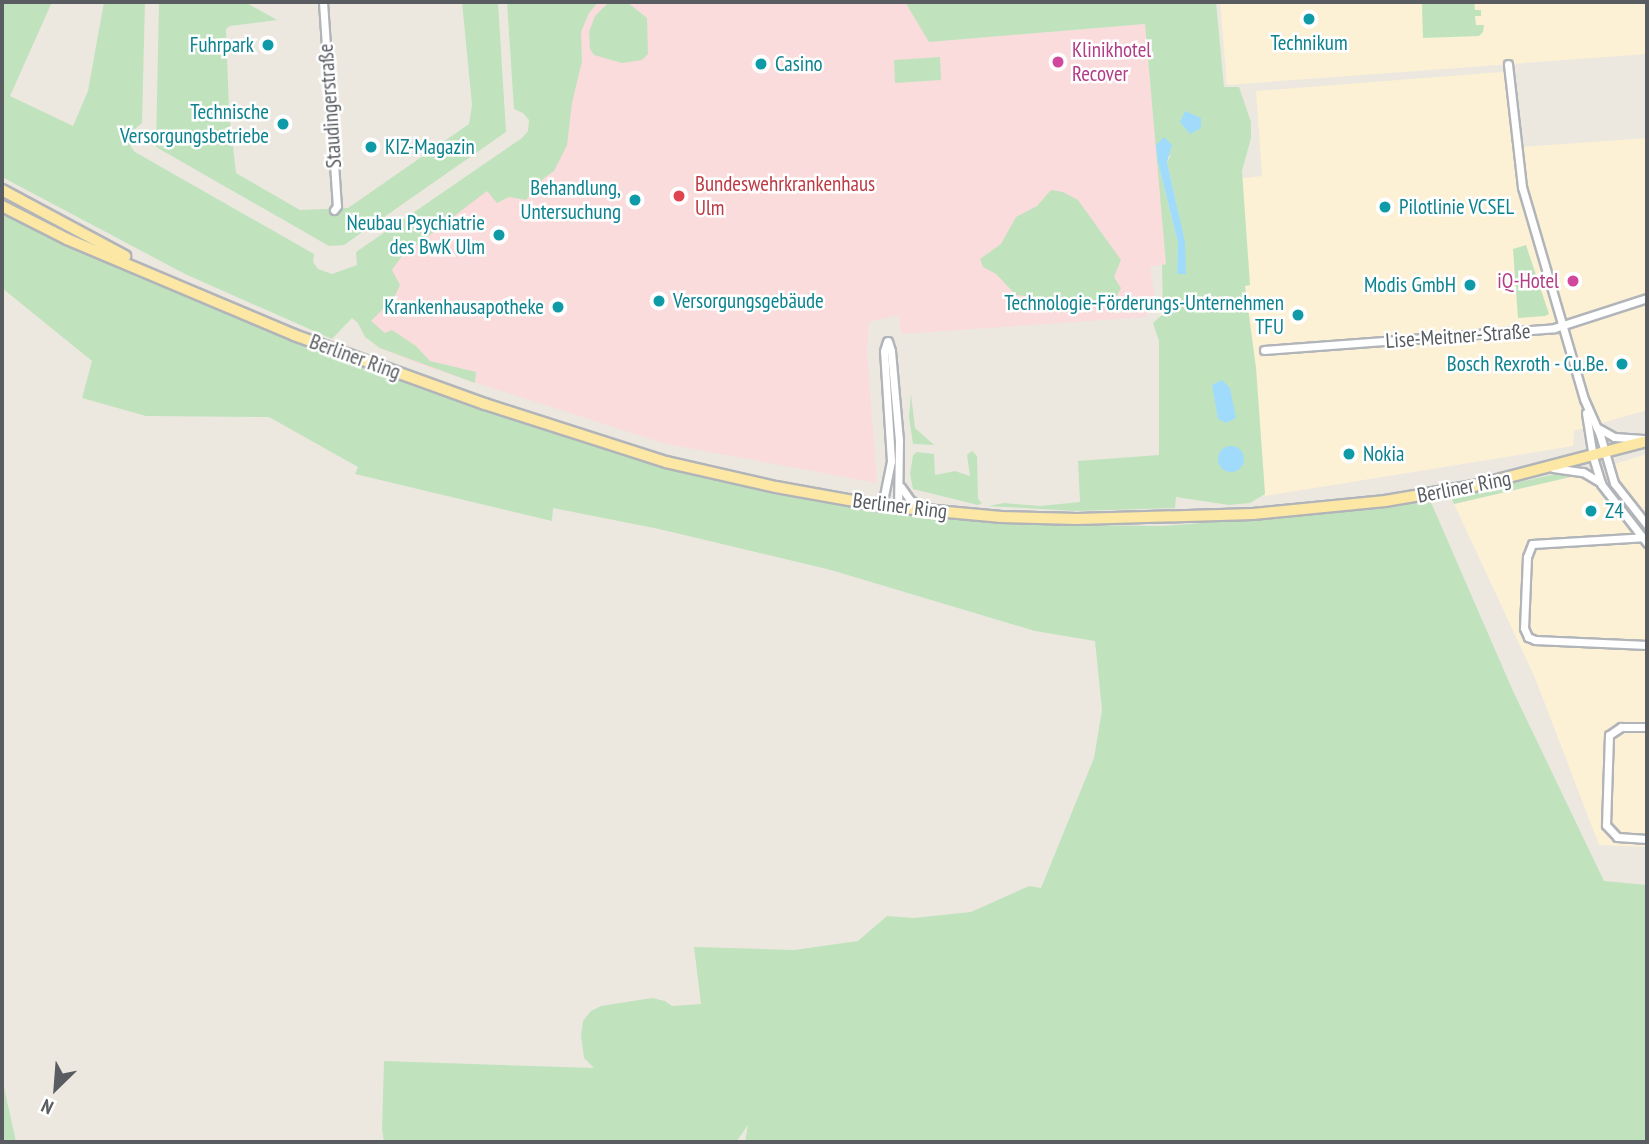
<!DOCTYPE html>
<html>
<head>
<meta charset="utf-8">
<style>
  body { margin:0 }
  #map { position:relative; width:1649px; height:1144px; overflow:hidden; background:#ece8e0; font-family:"PT Sans Narrow",sans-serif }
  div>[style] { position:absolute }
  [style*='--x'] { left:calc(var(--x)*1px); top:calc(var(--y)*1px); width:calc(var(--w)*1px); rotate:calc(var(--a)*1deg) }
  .commercial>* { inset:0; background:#fcf0d5 }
  .medical>* { inset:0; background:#fadcdc }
  .green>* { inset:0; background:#c0e3bd }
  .water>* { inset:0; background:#a0dbfc }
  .round { border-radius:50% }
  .roads { filter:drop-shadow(2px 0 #b1b4b8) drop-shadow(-2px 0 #b1b4b8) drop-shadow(0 2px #b1b4b8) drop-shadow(0 -2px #b1b4b8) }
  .minor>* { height:7px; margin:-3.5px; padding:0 3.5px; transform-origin:3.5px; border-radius:3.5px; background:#fff }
  .primary>* { height:10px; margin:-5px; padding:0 5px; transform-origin:5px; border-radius:5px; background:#fce7a5 }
  .dots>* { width:19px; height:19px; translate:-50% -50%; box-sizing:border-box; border:4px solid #fff; border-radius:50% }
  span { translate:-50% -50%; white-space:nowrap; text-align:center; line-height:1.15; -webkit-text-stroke:5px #fff; paint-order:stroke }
  .culture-label { font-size:21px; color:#0d838f }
  .right { translate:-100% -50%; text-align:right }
  .left { translate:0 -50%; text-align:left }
  .hotel-label { font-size:21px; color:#b23c85 }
  .street-label { font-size:21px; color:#595d61 }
  .health-label { font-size:21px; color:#be3a42 }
  .frame { position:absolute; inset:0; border:4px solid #595d61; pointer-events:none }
  .north { position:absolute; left:21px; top:1053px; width:70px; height:70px; -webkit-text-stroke:5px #fff; paint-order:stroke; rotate:205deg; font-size:19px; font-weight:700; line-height:28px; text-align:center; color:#595d61 }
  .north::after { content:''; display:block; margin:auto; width:24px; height:32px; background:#595d61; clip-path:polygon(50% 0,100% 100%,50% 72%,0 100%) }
</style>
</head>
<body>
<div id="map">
  <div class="commercial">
    <i style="clip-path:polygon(1220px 2px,1647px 2px,1647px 54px,1227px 85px)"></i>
    <i style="clip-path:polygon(1514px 71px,1521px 147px,1647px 138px,1647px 410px,1574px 431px,1573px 446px,1265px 496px,1256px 368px,1245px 286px,1250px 284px,1242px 178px,1262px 176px,1256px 91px)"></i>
    <i style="clip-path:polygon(1647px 454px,1647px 847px,1599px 845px,1535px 678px,1454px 504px,1579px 475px)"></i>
  </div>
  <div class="medical">
    <i style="clip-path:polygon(523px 2px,905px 2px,929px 42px,1145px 24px,1166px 264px,1150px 267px,1155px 300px,1153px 309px,1145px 317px,1133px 318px,901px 334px,899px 315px,869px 322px,867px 351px,877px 483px,666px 444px,418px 364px,380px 348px,365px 337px,358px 323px,351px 318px,388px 250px,548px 143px)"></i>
  </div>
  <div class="green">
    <i style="clip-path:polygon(2px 2px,52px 2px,10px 96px,73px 126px,88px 91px,104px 2px,145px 2px,142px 123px,130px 133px,131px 147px,135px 152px,314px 254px,313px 262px,318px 269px,332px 274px,357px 265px,356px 252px,522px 138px,528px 131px,529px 120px,523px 113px,514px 109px,507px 2px,598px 2px,589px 13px,581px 32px,582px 61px,572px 103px,567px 145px,554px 171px,544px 178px,526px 200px,509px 197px,497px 203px,487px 191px,402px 256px,392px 270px,400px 285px,394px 298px,371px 321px,385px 333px,392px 330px,416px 346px,430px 361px,476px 372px,475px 383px,380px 348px,365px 337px,358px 323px,352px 318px,332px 339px,185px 274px,2px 177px)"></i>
    <i style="clip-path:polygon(159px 2px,245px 2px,277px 20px,230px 26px,226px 29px,229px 110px,225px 111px,225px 118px,230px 120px,236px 173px,300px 210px,348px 208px,469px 124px,472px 105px,462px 2px,498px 2px,506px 132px,344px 245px,329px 246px,156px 147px)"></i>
    <i style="clip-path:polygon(609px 2px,627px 2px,647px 18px,648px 54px,642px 60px,622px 63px,594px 55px,590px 49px,589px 32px,595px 16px)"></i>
    <i style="clip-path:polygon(evenodd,905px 2px,1216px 2px,1224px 87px,1239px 87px,1251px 122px,1251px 138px,1242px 171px,1250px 285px,1245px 286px,1256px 368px,1265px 494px,1250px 503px,1229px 505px,1176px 497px,1175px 508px,1076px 511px,988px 506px,1004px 503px,1040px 506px,1080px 502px,1078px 461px,1159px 455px,1159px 341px,1153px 323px,1163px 314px,1162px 265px,1166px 264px,1145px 24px,929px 42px,905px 2px,1171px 155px,1167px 162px,1179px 216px,1186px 274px,1177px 273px,1178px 243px,1158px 162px,1171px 155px)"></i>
    <i style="clip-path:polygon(1425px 2px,1474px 2px,1475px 10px,1481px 10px,1481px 16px,1475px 16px,1476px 25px,1484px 25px,1483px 32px,1479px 36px,1423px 38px,1422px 5px)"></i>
    <i style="clip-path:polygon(940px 57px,941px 80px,895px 83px,894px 60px)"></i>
    <i style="clip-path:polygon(1051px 190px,1063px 192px,1078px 200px,1121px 260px,1114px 277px,1121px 288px,1117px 296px,1092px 304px,1016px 295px,996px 274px,983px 267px,980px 259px,1001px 244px,1016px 217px,1037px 206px)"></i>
    <i style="clip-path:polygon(2px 212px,67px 245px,177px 293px,427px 391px,557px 434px,773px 494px,901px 514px,1001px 524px,1164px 526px,1359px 510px,1430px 500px,1513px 691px,1604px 881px,1647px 885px,1647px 1142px,745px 1142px,748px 1125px,736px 1142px,384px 1142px,382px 1129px,384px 1061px,594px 1068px,584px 1058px,581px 1035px,583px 1021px,591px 1011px,601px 1006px,652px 998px,665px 1001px,672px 1006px,701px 1004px,694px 947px,794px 950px,858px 941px,887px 916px,914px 918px,971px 912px,1029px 886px,1041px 888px,1094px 758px,1102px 710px,1095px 641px,1035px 631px,831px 570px,659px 529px,553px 508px,552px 521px,355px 474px,358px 467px,269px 417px,146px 416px,82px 398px,92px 361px,2px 288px)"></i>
    <i style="clip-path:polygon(1526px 245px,1549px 314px,1545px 316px,1518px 318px,1513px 249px)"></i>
    <i style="clip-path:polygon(911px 394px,915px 428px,934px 445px,913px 444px,909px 417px)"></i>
    <i style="clip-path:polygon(972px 451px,977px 456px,978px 499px,982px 503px,978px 505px,913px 489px,910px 474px,913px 455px,917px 452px,934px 454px,935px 475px,955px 471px,970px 476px,967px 455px)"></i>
    <i style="clip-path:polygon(1560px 473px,1579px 475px,1454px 504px,1451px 497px)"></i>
    <i style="clip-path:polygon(2px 1078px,16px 1142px,5px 1142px,2px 1130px)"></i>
  </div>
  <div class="water">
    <i style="clip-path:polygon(1185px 111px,1201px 118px,1201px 128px,1190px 134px,1180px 122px)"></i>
    <i style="clip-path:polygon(1164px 137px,1172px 145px,1167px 162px,1185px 242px,1186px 274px,1177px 274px,1178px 243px,1158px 162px,1156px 145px)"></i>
    <i style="clip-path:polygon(1222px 380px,1230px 388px,1236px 418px,1226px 423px,1218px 419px,1212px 385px)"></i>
    <i class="round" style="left:1218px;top:446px;width:26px;height:26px"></i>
  </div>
  <div class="roads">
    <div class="minor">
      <i style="--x:323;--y:2;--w:204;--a:86.1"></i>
      <i style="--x:337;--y:206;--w:5;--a:127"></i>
      <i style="--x:1508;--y:64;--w:124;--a:83.5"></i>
      <i style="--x:1522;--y:187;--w:221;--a:73.7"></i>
      <i style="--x:1584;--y:399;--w:39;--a:66"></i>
      <i style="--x:1600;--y:435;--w:50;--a:73.7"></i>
      <i style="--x:1614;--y:483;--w:53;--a:51.8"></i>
      <i style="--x:888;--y:341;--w:10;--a:73"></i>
      <i style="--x:891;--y:351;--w:89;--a:84.9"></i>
      <i style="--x:899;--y:440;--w:68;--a:90.8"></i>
      <i style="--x:1264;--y:350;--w:291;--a:-4.3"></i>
      <i style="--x:1554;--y:328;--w:98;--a:-17.9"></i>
      <i style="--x:1586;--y:413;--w:45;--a:81"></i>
      <i style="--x:1593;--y:457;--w:28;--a:73"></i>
      <i style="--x:1601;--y:484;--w:75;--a:52.1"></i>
      <i style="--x:1598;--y:428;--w:18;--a:29"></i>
      <i style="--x:1614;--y:437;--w:29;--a:4"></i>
      <i style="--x:1553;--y:468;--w:30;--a:8"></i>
      <i style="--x:1583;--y:472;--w:21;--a:31"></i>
      <i style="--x:901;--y:487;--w:16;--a:55"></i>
      <i style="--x:910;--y:500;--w:14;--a:34"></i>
      <i style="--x:882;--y:506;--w:46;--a:-78.7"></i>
      <i style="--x:891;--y:461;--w:110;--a:-93.6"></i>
      <i style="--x:884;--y:351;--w:10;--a:-73"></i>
      <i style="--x:1647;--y:537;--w:115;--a:176.5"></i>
      <i style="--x:1532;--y:544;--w:14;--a:111"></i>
      <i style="--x:1527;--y:557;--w:71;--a:92.4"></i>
      <i style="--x:1524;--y:628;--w:10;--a:66"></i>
      <i style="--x:1528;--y:637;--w:8;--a:23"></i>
      <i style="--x:1535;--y:640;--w:112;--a:2.6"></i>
      <i style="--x:1647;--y:727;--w:26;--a:180"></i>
      <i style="--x:1621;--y:727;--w:14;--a:146"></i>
      <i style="--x:1609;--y:735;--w:90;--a:91.9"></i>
      <i style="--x:1606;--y:825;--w:16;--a:47"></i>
      <i style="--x:1617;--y:837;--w:30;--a:4"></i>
    </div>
    <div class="primary">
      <i style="--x:2;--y:190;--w:140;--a:28.2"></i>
      <i style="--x:2;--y:206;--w:73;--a:26.9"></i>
      <i style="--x:67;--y:239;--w:246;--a:22.9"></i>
      <i style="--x:294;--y:335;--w:203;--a:19.9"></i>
      <i style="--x:485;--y:404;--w:190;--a:17.8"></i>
      <i style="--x:666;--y:462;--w:113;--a:12.8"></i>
      <i style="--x:776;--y:487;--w:108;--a:10.2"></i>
      <i style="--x:882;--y:506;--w:120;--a:5.3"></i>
      <i style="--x:1001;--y:517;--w:76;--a:1.5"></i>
      <i style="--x:1077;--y:519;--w:176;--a:-1.6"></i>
      <i style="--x:1253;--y:514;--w:133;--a:-5.6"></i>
      <i style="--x:1385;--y:501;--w:90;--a:-9.6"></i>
      <i style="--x:1474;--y:486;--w:179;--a:-14.6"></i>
    </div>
  </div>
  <div class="dots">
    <i style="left:1309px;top:19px;background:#0f9aa8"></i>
    <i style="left:268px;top:45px;background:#0f9aa8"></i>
    <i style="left:1058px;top:62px;background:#d1479c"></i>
    <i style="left:761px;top:64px;background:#0f9aa8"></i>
    <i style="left:283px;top:124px;background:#0f9aa8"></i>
    <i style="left:371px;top:147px;background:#0f9aa8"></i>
    <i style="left:679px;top:196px;background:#e0444e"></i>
    <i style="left:635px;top:200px;background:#0f9aa8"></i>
    <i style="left:1385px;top:207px;background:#0f9aa8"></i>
    <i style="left:499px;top:235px;background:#0f9aa8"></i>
    <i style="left:1573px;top:281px;background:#d1479c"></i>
    <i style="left:1470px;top:285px;background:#0f9aa8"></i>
    <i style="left:659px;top:301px;background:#0f9aa8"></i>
    <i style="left:558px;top:307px;background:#0f9aa8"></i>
    <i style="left:1298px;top:315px;background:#0f9aa8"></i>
    <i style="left:1622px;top:364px;background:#0f9aa8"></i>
    <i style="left:1349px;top:454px;background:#0f9aa8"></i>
    <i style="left:1591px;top:511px;background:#0f9aa8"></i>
  </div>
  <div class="culture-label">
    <span style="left:1309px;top:43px">Technikum</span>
    <span class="right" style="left:254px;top:45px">Fuhrpark</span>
    <span class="left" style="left:775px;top:64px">Casino</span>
    <span class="right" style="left:269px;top:124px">Technische<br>Versorgungsbetriebe</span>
    <span class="left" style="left:385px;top:147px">KIZ-Magazin</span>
    <span class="right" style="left:621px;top:200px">Behandlung,<br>Untersuchung</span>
    <span class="left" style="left:1399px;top:207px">Pilotlinie VCSEL</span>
    <span class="right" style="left:485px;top:235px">Neubau Psychiatrie<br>des BwK Ulm</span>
    <span class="right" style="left:1456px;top:285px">Modis GmbH</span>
    <span class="left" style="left:673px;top:301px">Versorgungsgebäude</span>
    <span class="right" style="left:1284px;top:315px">Technologie-Förderungs-Unternehmen<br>TFU</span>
    <span class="right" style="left:544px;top:307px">Krankenhausapotheke</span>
    <span class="right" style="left:1608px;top:364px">Bosch Rexroth - Cu.Be.</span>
    <span class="left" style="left:1363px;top:454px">Nokia</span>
    <span class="left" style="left:1605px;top:511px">Z4</span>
  </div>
  <div class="hotel-label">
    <span class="left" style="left:1072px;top:62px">Klinikhotel<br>Recover</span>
    <span class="right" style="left:1559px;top:281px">iQ-Hotel</span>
  </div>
  <div class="street-label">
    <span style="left:330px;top:106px;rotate:-94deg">Staudingerstraße</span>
    <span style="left:1458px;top:336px;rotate:-4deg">Lise-Meitner-Straße</span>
    <span style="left:355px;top:357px;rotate:20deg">Berliner Ring</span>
    <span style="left:1464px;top:487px;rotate:-11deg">Berliner Ring</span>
    <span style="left:900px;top:506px;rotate:7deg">Berliner Ring</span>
  </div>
  <div class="health-label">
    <span class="left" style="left:695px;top:196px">Bundeswehrkrankenhaus<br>Ulm</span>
  </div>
  <div class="frame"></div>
  <div class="north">N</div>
</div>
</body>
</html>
